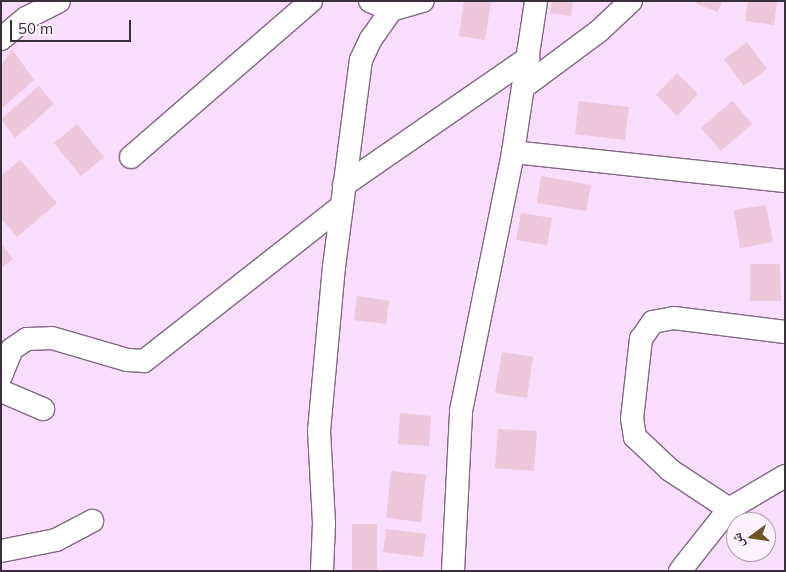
<!DOCTYPE html>
<html>
<head>
<meta charset="utf-8">
<style>
  body { margin:0 }
  #map { position:relative; width:786px; height:572px; overflow:hidden; background:#f9ddfc; font-family:Mulish,"Noto Naskh Arabic",sans-serif }
  div>[style] { position:absolute }
  [style*='--x'] { left:calc(var(--x)*1px); top:calc(var(--y)*1px); width:calc(var(--w)*1px); rotate:calc(var(--a)*1deg) }
  .building>* { inset:0; background:#edc7da }
  .roads { filter:drop-shadow(1px 0 #816983) drop-shadow(-1px 0 #816983) drop-shadow(0 1px #816983) drop-shadow(0 -1px #816983) }
  .minor>* { height:22px; margin:-11px; padding:0 11px; transform-origin:11px; border-radius:11px; background:#fff }
  span { translate:-50% -50%; white-space:nowrap; text-align:center; line-height:1.15; -webkit-text-stroke:4px #fcf1fd; paint-order:stroke }
  .frame { position:absolute; inset:0; border:2px solid #392f3a; pointer-events:none }
  .north { position:absolute; left:726px; top:512px; width:50px; height:50px; box-sizing:border-box; background:#fcf1fd; border:1px solid #aea3af; border-radius:50%; rotate:256deg; font-size:14px; font-weight:700; line-height:20px; text-align:center; color:#392f3a }
  .north::after { content:''; display:block; margin:auto; width:18px; height:22px; background:#6d5525; clip-path:polygon(50% 0,100% 100%,50% 72%,0 100%) }
  .scale { position:absolute; left:10px; top:20px; width:121px; height:22px; box-sizing:border-box; border:2px solid #392f3a; border-top:0; padding-left:6px; font-size:15px; line-height:18px; white-space:nowrap; color:#392f3a; -webkit-text-stroke:4px #fcf1fd; paint-order:stroke }
</style>
</head>
<body>
<div id="map">
  <div class="building">
    <i style="clip-path:polygon(464px 1px,491px 1px,485px 40px,459px 36px)"></i>
    <i style="clip-path:polygon(552px 1px,573px 1px,571px 16px,550px 13px)"></i>
    <i style="clip-path:polygon(697px 1px,722px 1px,718px 12px,697px 4px)"></i>
    <i style="clip-path:polygon(748px 1px,777px 1px,774px 25px,745px 21px)"></i>
    <i style="clip-path:polygon(747px 42px,767px 69px,744px 86px,724px 59px)"></i>
    <i style="clip-path:polygon(12px 49px,34px 80px,1px 109px,1px 66px)"></i>
    <i style="clip-path:polygon(677px 73px,698px 94px,677px 116px,656px 95px)"></i>
    <i style="clip-path:polygon(39px 86px,54px 104px,15px 138px,1px 119px)"></i>
    <i style="clip-path:polygon(579px 101px,629px 107px,625px 140px,575px 134px)"></i>
    <i style="clip-path:polygon(732px 101px,752px 124px,721px 151px,701px 128px)"></i>
    <i style="clip-path:polygon(77px 124px,104px 157px,81px 176px,54px 143px)"></i>
    <i style="clip-path:polygon(20px 160px,57px 203px,17px 237px,1px 218px,1px 176px)"></i>
    <i style="clip-path:polygon(541px 176px,591px 185px,586px 211px,537px 203px)"></i>
    <i style="clip-path:polygon(766px 205px,773px 242px,740px 248px,734px 210px)"></i>
    <i style="clip-path:polygon(521px 213px,552px 218px,547px 245px,516px 240px)"></i>
    <i style="clip-path:polygon(1px 244px,13px 259px,1px 268px)"></i>
    <i style="clip-path:polygon(750px 264px,780px 264px,781px 301px,750px 301px)"></i>
    <i style="clip-path:polygon(357px 296px,389px 301px,386px 324px,354px 320px)"></i>
    <i style="clip-path:polygon(502px 352px,533px 357px,527px 398px,495px 393px)"></i>
    <i style="clip-path:polygon(400px 413px,431px 416px,429px 446px,398px 444px)"></i>
    <i style="clip-path:polygon(498px 429px,537px 431px,534px 471px,495px 468px)"></i>
    <i style="clip-path:polygon(391px 471px,426px 475px,421px 522px,386px 518px)"></i>
    <i style="clip-path:polygon(352px 524px,377px 524px,377px 571px,352px 571px)"></i>
    <i style="clip-path:polygon(386px 529px,426px 534px,423px 557px,383px 552px)"></i>
  </div>
  <div class="roads">
    <div class="minor">
      <i style="--x:370;--y:1;--w:23;--a:23"></i>
      <i style="--x:391;--y:10;--w:33;--a:-16"></i>
      <i style="--x:1;--y:39;--w:33;--a:-40"></i>
      <i style="--x:26;--y:18;--w:37;--a:-27"></i>
      <i style="--x:525;--y:86;--w:92;--a:-36.6"></i>
      <i style="--x:599;--y:31;--w:44;--a:-43.2"></i>
      <i style="--x:513;--y:152;--w:274;--a:6.1"></i>
      <i style="--x:131;--y:157;--w:238;--a:-40.9"></i>
      <i style="--x:344;--y:185;--w:224;--a:-34.6"></i>
      <i style="--x:1;--y:376;--w:29;--a:-68"></i>
      <i style="--x:12;--y:349;--w:18;--a:-34"></i>
      <i style="--x:27;--y:339;--w:25;--a:-2"></i>
      <i style="--x:52;--y:338;--w:78;--a:16.3"></i>
      <i style="--x:127;--y:360;--w:17;--a:3"></i>
      <i style="--x:144;--y:361;--w:251;--a:-38.1"></i>
      <i style="--x:1;--y:391;--w:46;--a:23.2"></i>
      <i style="--x:729;--y:509;--w:71;--a:-146.5"></i>
      <i style="--x:670;--y:470;--w:48;--a:-136.7"></i>
      <i style="--x:635;--y:437;--w:18;--a:-99"></i>
      <i style="--x:632;--y:419;--w:81;--a:-83.6"></i>
      <i style="--x:641;--y:339;--w:21;--a:-55"></i>
      <i style="--x:653;--y:322;--w:21;--a:-11"></i>
      <i style="--x:674;--y:318;--w:112;--a:7.2"></i>
      <i style="--x:1;--y:551;--w:56;--a:-11.3"></i>
      <i style="--x:56;--y:540;--w:41;--a:-27.8"></i>
      <i style="--x:322;--y:571;--w:48;--a:-87.6"></i>
      <i style="--x:324;--y:523;--w:92;--a:-93.1"></i>
      <i style="--x:319;--y:431;--w:165;--a:-84.8"></i>
      <i style="--x:334;--y:267;--w:209;--a:-82.6"></i>
      <i style="--x:361;--y:60;--w:23;--a:-65"></i>
      <i style="--x:371;--y:39;--w:35;--a:-55"></i>
      <i style="--x:453;--y:571;--w:160;--a:-87.1"></i>
      <i style="--x:461;--y:411;--w:264;--a:-78.6"></i>
      <i style="--x:513;--y:152;--w:153;--a:-81.3"></i>
      <i style="--x:680;--y:571;--w:79;--a:-51.7"></i>
      <i style="--x:729;--y:509;--w:65;--a:-30.5"></i>
    </div>
  </div>
  <div class="frame"></div>
  <div class="north">ش</div>
  <div class="scale">50 m</div>
</div>
</body>
</html>
